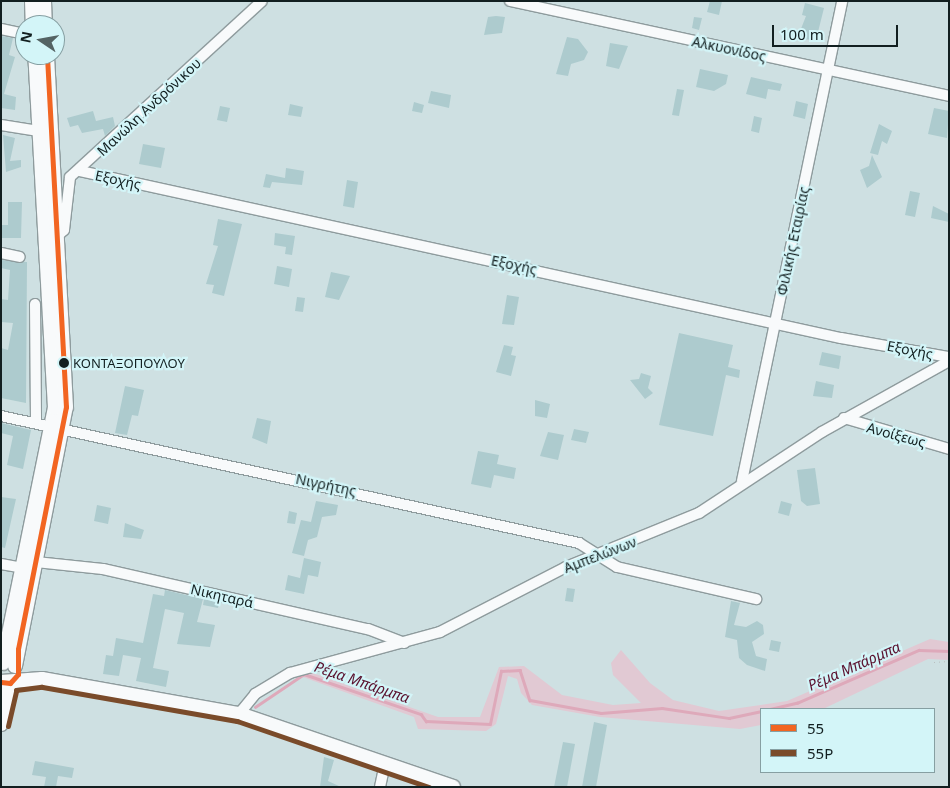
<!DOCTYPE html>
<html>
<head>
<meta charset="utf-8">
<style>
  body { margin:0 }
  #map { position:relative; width:950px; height:788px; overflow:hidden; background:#cee0e2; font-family:"Noto Sans",sans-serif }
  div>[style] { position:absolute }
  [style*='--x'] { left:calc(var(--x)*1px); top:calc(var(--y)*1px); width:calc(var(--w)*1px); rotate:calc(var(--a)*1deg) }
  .green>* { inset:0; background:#e1c9d3 }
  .stream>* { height:2.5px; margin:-1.25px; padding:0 1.25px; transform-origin:1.25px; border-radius:1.25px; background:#dea9ba }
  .building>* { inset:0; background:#adcbce }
  .path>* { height:1px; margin-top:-0.5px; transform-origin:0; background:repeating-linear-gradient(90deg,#b9bfbf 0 1px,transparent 0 5px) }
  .roads { filter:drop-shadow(1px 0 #8e9b9d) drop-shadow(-1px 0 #8e9b9d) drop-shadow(0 1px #8e9b9d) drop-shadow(0 -1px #8e9b9d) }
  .street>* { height:10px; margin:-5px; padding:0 5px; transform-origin:5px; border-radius:5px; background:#f8fafb }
  .secondary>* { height:14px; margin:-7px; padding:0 7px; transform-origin:7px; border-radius:7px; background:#f8fafb }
  .bus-1>* { height:5px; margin:-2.5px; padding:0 2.5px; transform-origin:2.5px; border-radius:2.5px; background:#f26522 }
  .bus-2>* { height:5px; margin:-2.5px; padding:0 2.5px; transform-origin:2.5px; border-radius:2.5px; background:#7a4b2a }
  .dots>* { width:14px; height:14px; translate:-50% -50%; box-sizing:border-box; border:2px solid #d3f5f8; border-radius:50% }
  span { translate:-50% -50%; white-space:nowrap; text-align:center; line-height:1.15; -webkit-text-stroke:4.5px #d3f5f8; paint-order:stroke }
  .bus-label { font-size:13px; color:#121f20 }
  .left { translate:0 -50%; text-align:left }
  .street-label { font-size:14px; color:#121f20 }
  .water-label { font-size:15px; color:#5b122f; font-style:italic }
  .frame { position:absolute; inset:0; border:2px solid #121f20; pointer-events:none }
  .legend { position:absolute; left:760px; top:708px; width:175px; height:65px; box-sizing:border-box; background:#d3f5f8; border:1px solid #869fa2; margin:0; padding:6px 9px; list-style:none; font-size:15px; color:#121f20 }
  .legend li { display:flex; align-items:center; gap:10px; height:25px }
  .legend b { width:25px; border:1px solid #869fa2 }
  .north { position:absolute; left:15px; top:15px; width:50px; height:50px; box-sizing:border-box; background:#d3f5f8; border:1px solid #869fa2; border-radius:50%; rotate:282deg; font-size:14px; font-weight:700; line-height:20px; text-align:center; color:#121f20 }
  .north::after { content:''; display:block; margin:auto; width:18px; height:22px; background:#546364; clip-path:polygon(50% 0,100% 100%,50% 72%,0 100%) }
  .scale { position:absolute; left:772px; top:25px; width:126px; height:22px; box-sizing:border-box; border:2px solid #121f20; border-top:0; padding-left:6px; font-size:15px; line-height:18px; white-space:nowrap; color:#121f20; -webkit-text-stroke:4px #d3f5f8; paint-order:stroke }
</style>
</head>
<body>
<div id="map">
  <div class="green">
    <i style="clip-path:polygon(930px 639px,949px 642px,949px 660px,928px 659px,823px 709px,761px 709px,761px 725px,740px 729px,600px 717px,532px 705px,521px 693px,517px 679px,508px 676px,496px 724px,486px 731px,418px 729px,414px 717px,300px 676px,307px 671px,438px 717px,480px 717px,499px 667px,524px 666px,562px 695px,613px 705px,641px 703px,613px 675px,611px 663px,621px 650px,650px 683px,673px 700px,719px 711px,787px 701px)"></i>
  </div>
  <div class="stream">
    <i style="--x:255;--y:707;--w:59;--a:-34"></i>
    <i style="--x:304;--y:674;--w:124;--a:18.9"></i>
    <i style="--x:421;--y:714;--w:9;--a:54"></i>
    <i style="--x:426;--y:721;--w:64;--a:2.7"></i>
    <i style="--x:490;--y:724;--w:54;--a:-78.3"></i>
    <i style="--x:501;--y:671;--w:19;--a:-3"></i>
    <i style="--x:520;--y:670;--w:32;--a:72"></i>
    <i style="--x:530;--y:700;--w:72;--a:10.4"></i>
    <i style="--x:601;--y:713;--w:61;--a:-4.7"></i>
    <i style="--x:662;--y:708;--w:68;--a:8.5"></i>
    <i style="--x:729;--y:718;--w:33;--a:-12"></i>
    <i style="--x:770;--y:709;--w:28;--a:-13"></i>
    <i style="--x:797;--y:703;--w:133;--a:-23.5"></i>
    <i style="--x:919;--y:650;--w:30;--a:2"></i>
  </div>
  <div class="building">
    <i style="clip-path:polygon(710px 1px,722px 1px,719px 15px,707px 12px)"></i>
    <i style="clip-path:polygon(805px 3px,824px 8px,816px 40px,797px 39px,806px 16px,802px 15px)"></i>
    <i style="clip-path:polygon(496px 16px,505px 17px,502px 33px,484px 35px,488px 17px)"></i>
    <i style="clip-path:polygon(694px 17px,702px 18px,699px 30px,692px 28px)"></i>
    <i style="clip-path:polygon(1px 36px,13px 38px,9px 55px,15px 57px,4px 94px,16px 97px,15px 110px,1px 108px)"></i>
    <i style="clip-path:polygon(567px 37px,578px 39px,588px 52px,584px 60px,571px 64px,568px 76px,556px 74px)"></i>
    <i style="clip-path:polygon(610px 43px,628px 46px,619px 69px,606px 66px)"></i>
    <i style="clip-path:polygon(700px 69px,728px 75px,726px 84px,714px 91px,696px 87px)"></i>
    <i style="clip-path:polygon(751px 77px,782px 84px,780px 91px,768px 89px,766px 99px,746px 94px)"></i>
    <i style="clip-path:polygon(677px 89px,684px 90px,679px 116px,672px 115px)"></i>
    <i style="clip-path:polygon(431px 91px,451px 95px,449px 108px,428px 103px)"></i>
    <i style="clip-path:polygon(796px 101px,808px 104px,805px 119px,793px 116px)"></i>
    <i style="clip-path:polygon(414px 102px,424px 105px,422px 113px,412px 111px)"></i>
    <i style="clip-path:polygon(290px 104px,303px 107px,301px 117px,288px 115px)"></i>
    <i style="clip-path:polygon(220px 106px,230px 108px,227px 122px,217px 120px)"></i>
    <i style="clip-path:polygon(934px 108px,949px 111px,947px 138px,928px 134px)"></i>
    <i style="clip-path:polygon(93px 111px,96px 121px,113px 117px,115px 126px,105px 136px,103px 129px,82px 133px,78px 125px,70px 127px,67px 118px)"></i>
    <i style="clip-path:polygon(754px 116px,762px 118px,759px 133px,751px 131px)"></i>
    <i style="clip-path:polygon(879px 124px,892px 131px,887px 144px,882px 141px,878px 155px,870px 153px)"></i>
    <i style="clip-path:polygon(3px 135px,15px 138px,10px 161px,21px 160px,21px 167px,6px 172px)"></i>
    <i style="clip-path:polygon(143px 144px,165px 148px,161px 168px,139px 164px)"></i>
    <i style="clip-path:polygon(872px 155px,882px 177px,867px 188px,860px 170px,869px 166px)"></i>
    <i style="clip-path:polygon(286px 168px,304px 171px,302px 185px,272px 182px,270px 188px,263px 187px,266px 174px,285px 178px)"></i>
    <i style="clip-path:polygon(347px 180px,358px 182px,354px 208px,343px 206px)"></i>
    <i style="clip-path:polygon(910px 191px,920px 193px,915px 217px,905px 215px)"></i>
    <i style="clip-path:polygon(8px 202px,22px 202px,21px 238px,1px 238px,1px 225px,8px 225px)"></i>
    <i style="clip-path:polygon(933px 206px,949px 214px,949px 222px,931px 218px)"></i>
    <i style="clip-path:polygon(218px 219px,242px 224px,224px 296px,212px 293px,214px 285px,206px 284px,218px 246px,213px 245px)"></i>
    <i style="clip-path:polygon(275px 233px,295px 236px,292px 255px,285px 254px,286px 247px,274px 245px)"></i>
    <i style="clip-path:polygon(1px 260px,27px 262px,26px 403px,1px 398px,1px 348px,8px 350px,13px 323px,1px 322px,1px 299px,8px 300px,10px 270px,1px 268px)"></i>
    <i style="clip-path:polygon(277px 266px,292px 269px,289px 287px,274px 284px)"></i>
    <i style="clip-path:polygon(331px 272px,350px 276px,339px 300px,325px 297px)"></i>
    <i style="clip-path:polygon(507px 295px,519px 297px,514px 325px,502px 324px)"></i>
    <i style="clip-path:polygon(297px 297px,305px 298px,303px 312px,295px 311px)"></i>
    <i style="clip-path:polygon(679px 333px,733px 345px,728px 367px,740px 370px,739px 378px,726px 375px,713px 436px,659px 425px)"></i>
    <i style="clip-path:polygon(504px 345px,513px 347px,511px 355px,516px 356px,511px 376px,496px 372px)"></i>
    <i style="clip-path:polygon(822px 352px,841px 356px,839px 369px,819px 365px)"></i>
    <i style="clip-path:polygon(641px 373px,651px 376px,648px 388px,653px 393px,645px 399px,630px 380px,639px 379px)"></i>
    <i style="clip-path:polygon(816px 381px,834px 385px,832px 398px,813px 396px)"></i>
    <i style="clip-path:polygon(125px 386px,144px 390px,138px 416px,132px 415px,127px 435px,115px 433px)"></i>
    <i style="clip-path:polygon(535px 400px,550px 404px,547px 418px,535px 416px)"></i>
    <i style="clip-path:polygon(257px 418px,271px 421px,267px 444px,252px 438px)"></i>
    <i style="clip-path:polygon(1px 423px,31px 430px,23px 469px,7px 465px,13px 436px,1px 433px)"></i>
    <i style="clip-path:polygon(574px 429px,589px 432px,586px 443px,571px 440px)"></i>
    <i style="clip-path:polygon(548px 432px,564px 435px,558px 460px,540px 456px)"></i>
    <i style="clip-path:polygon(478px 451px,499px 455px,497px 464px,516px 468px,514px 479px,494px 475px,491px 488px,471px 484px)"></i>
    <i style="clip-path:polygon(815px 468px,820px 504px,807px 506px,801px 501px,797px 470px)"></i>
    <i style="clip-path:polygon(1px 497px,16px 499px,5px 548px,1px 547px)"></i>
    <i style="clip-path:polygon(316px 501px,338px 505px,336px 515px,322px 517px,317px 537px,308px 540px,304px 556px,292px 553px,301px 520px,311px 522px)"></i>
    <i style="clip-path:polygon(781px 501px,792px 504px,789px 516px,778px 513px)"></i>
    <i style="clip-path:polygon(97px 505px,111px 508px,108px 524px,94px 521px)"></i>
    <i style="clip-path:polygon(289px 511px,297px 513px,295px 524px,287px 523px)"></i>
    <i style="clip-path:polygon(125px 523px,144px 530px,141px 539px,123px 537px)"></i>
    <i style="clip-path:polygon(304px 558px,321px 562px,318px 577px,308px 575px,304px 594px,285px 590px,288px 575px,300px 578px)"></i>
    <i style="clip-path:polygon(567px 588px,575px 589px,573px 602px,565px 601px)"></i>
    <i style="clip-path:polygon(165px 590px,203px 599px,197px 622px,215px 625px,210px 647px,177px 644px,184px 613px,165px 609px,153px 668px,169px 671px,166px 687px,136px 681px,141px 658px,123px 655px,119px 676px,103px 674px,106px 655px,113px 656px,116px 638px,143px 643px,153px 594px,164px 596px)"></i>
    <i style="clip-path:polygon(204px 599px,219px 602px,218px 608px,203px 605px)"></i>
    <i style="clip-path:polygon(731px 601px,740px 603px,734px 625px,746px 627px,757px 621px,763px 625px,764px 634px,752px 642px,756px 656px,767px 659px,765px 671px,747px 665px,739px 658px,737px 640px,725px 637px)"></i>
    <i style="clip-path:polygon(771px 640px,781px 642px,779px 652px,769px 650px)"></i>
    <i style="clip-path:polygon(594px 722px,607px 725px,596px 787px,582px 787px)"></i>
    <i style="clip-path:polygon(563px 742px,575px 744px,567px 787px,554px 787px)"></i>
    <i style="clip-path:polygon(324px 757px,334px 760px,328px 781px,341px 787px,320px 787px)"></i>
    <i style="clip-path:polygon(35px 761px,74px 768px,72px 778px,58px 776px,56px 787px,44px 787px,46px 777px,32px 775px)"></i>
  </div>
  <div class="path">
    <i style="--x:934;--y:662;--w:15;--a:-4"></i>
  </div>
  <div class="roads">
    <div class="street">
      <i style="--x:510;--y:1;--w:449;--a:12.2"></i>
      <i style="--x:1;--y:29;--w:25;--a:12"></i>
      <i style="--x:1;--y:125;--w:38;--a:9"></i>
      <i style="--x:80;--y:171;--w:779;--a:12.38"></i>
      <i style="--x:841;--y:338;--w:110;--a:10"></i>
      <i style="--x:55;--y:238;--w:12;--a:-42"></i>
      <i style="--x:64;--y:230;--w:53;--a:-83.5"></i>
      <i style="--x:70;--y:177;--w:260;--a:-42.5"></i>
      <i style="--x:1;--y:253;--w:19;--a:12"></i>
      <i style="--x:35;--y:304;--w:116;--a:89.5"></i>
      <i style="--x:1;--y:416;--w:592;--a:12.39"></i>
      <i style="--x:579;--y:543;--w:45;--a:32.3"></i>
      <i style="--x:617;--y:567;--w:143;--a:13"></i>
      <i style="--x:844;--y:418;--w:109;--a:16.4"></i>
      <i style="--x:742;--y:481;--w:490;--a:-78.2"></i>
      <i style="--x:36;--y:562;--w:67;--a:6"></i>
      <i style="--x:103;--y:569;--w:272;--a:12.8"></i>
      <i style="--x:368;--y:629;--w:39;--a:21"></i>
      <i style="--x:1;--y:564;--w:22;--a:10"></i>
      <i style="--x:239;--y:714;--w:26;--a:-51"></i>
      <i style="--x:255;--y:694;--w:41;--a:-31"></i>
      <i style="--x:290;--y:673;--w:156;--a:-15.3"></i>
      <i style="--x:440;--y:632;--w:142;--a:-27.3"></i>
      <i style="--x:566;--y:567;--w:144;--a:-22.1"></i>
      <i style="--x:699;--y:513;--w:147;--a:-33.4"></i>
      <i style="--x:822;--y:432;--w:145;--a:-29.2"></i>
      <i style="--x:380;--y:787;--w:24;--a:-78"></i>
    </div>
    <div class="secondary">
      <i style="--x:32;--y:1;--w:24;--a:88"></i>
      <i style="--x:44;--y:1;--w:24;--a:88"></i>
      <i style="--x:3;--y:663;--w:260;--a:-78.5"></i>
      <i style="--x:55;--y:408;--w:354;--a:-93.2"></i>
      <i style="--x:15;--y:666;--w:264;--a:-78.9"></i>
      <i style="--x:66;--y:407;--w:353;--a:-93.1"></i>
      <i style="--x:1;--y:682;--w:41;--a:-4.2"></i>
      <i style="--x:42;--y:679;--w:200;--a:10.1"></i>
      <i style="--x:239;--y:714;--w:226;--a:18.8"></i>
      <i style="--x:1;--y:724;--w:42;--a:-77.6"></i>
    </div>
  </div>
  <div class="bus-1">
    <i style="--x:1;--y:682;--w:9;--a:6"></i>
    <i style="--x:10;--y:683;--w:12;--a:-48"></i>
    <i style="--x:18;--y:674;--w:25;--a:-90"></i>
    <i style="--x:18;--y:649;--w:247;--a:-78.8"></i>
    <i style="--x:66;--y:407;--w:353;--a:-93.1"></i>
  </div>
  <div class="bus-2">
    <i style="--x:8;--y:726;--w:37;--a:-77"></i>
    <i style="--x:16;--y:690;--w:26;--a:-7"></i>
    <i style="--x:42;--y:687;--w:198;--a:9.9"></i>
    <i style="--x:237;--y:721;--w:203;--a:19"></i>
  </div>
  <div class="dots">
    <i style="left:64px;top:363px;background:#121f20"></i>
  </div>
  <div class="bus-label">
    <span class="left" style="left:73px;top:363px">ΚΟΝΤΑΞΟΠΟΥΛΟΥ</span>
  </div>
  <div class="street-label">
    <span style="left:729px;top:49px;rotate:12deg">Αλκυονίδος</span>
    <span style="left:149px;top:107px;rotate:-43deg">Μανώλη Ανδρόνικου</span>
    <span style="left:118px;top:180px;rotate:12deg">Εξοχής</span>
    <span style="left:793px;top:241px;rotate:-78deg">Φιλικής Εταιρίας</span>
    <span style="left:514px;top:265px;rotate:12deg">Εξοχής</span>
    <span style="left:910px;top:350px;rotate:11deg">Εξοχής</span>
    <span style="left:896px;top:435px;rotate:15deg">Ανοίξεως</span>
    <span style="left:326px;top:485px;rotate:12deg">Νιγρήτης</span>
    <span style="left:600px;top:555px;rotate:-21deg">Αμπελώνων</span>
    <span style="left:222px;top:596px;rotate:13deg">Νικηταρά</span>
  </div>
  <div class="water-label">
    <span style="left:854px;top:666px;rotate:-24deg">Ρέμα Μπάρμπα</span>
    <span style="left:362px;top:682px;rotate:19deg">Ρέμα Μπάρμπα</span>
  </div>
  <div class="frame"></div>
  <ul class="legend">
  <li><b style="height:6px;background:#f26522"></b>55</li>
  <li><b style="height:6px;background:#7a4b2a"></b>55Ρ</li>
  </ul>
  <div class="north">N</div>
  <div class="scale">100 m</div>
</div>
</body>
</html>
